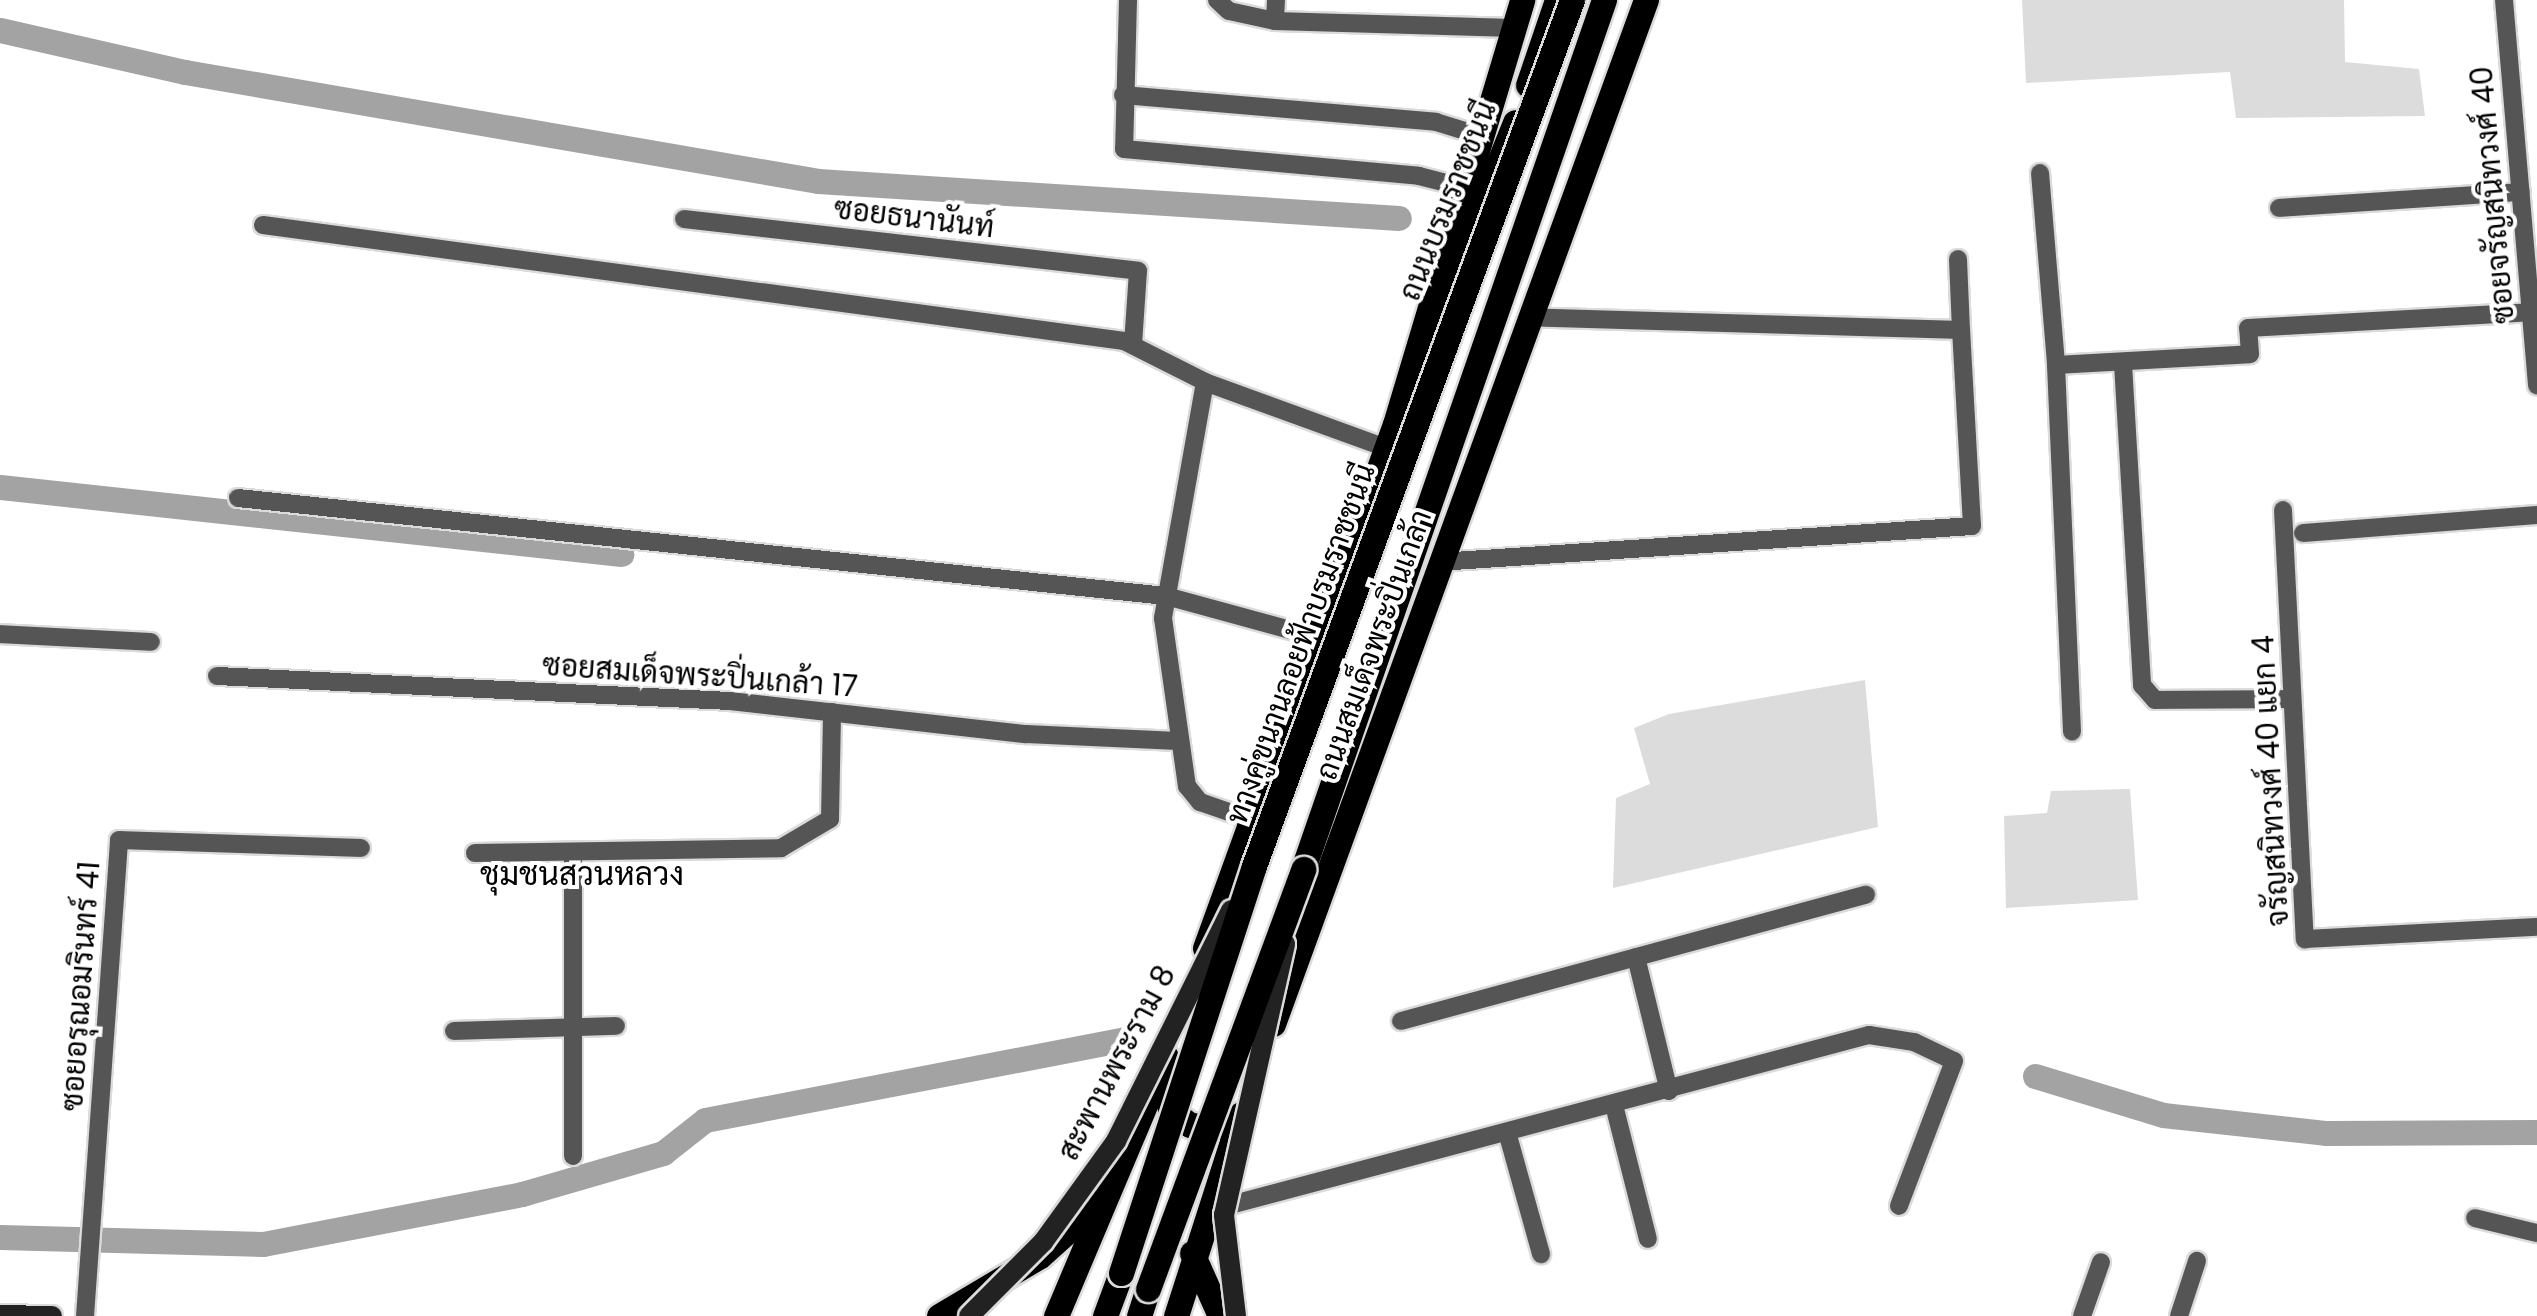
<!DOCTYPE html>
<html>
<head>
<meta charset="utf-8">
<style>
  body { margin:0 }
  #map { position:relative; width:2537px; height:1316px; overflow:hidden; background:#fff; font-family:Poppins,Sarabun,sans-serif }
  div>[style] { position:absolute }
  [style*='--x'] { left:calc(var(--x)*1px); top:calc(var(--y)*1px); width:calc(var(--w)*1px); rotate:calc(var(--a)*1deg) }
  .green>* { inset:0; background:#dcdcdc }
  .canal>* { height:25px; margin:-12.5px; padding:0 12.5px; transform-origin:12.5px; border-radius:12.5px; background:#a3a3a3 }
  .roads { filter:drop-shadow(2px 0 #dbdbdb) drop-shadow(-2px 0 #dbdbdb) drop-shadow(0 2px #dbdbdb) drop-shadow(0 -2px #dbdbdb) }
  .street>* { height:18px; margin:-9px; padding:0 9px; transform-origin:9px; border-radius:9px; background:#555 }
  .secondary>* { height:20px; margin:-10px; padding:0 10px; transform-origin:10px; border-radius:10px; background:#222 }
  .primary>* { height:25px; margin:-12.5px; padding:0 12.5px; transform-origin:12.5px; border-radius:12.5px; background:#000 }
  .bridges { filter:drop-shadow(2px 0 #dbdbdb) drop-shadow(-2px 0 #dbdbdb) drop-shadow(0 2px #dbdbdb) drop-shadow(0 -2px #dbdbdb) }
  .secondary-bridge>* { height:20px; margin:-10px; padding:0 10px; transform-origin:10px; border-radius:10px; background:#222 }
  .primary-bridge>* { height:25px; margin:-12.5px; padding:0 12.5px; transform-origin:12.5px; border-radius:12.5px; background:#000 }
  span { translate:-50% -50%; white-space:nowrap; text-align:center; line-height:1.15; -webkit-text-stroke:8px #fff; paint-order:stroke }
  .street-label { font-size:30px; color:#000 }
  .neighbourhood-label { font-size:32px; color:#000 }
</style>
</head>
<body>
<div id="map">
  <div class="green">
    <i style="clip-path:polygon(2022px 0,2344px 0,2345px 62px,2419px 69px,2425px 116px,2236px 118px,2230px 72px,2026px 83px)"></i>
    <i style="clip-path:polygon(1865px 680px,1878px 827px,1613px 888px,1616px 798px,1650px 784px,1634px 728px,1669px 714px)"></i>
    <i style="clip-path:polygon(2130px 789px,2138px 900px,2006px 908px,2004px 816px,2047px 813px,2051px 791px)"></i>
  </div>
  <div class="canal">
    <i style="--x:0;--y:30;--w:190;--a:12.8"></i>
    <i style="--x:185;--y:72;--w:642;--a:9.77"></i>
    <i style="--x:818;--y:181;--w:582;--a:3.64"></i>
    <i style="--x:0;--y:487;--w:625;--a:6.16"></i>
    <i style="--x:2035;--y:1076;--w:134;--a:16.9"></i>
    <i style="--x:2163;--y:1115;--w:165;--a:6.3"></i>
    <i style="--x:2327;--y:1133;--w:210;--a:-0.3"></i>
    <i style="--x:0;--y:1237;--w:263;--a:1.5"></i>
    <i style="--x:263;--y:1244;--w:264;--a:-10.9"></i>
    <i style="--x:522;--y:1194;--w:147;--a:-16.2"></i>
    <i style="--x:663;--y:1153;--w:53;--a:-38.2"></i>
    <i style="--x:705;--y:1120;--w:427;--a:-10.9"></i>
  </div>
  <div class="roads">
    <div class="street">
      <i style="--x:1128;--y:0;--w:149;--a:91.5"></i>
      <i style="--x:1124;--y:149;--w:296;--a:5.2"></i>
      <i style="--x:1419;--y:176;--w:44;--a:14.3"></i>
      <i style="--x:1217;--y:0;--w:16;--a:43"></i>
      <i style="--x:1229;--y:11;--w:47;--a:12.3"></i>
      <i style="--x:1276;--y:0;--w:21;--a:93"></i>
      <i style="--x:1275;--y:21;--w:238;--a:1.7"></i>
      <i style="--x:2504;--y:0;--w:387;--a:85.1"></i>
      <i style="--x:1123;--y:95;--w:314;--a:4.9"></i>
      <i style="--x:1436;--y:122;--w:44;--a:17.2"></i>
      <i style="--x:2040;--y:173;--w:193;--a:85.2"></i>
      <i style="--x:2056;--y:365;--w:194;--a:-3.2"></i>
      <i style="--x:2250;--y:354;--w:26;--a:-94"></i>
      <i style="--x:2248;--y:328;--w:282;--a:-3.2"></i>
      <i style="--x:2279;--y:208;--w:242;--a:-3.8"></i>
      <i style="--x:684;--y:219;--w:457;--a:6.5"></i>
      <i style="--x:1138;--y:271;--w:73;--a:93.9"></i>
      <i style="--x:263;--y:225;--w:869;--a:7.67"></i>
      <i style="--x:1124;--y:341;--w:91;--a:26.8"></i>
      <i style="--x:1205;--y:382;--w:193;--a:20"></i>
      <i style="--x:1958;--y:259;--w:71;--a:87.6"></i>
      <i style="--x:2123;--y:364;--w:322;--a:86.6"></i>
      <i style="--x:2142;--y:685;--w:20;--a:49"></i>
      <i style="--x:2155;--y:700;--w:137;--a:-0.4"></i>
      <i style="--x:2056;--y:365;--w:367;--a:87.5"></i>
      <i style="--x:1205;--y:382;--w:240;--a:100.1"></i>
      <i style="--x:1163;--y:618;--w:170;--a:81.9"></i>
      <i style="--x:1187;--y:786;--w:21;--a:51"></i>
      <i style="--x:1200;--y:802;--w:55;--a:19.1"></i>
      <i style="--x:238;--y:498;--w:933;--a:6.03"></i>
      <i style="--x:1166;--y:596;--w:156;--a:15.3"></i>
      <i style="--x:2283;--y:510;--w:430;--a:87.1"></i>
      <i style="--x:2305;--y:939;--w:232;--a:-3"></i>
      <i style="--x:2303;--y:533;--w:235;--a:-4.4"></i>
      <i style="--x:1439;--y:562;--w:534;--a:-3.86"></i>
      <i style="--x:1972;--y:526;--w:196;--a:-93.2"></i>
      <i style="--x:1961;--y:330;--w:432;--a:-178.3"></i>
      <i style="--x:0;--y:634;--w:151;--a:3"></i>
      <i style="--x:217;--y:676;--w:514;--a:2.79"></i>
      <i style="--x:730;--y:701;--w:298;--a:6.4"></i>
      <i style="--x:1026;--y:734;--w:152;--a:2.6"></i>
      <i style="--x:475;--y:853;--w:306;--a:-0.9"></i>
      <i style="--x:781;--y:848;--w:57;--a:-30.6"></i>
      <i style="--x:830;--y:819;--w:107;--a:-88.9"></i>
      <i style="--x:573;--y:854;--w:302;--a:90"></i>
      <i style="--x:1636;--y:957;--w:138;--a:76.2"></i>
      <i style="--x:1401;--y:1021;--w:482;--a:-15.2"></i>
      <i style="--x:454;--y:1031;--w:162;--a:-1.8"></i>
      <i style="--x:1614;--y:1105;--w:138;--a:75.8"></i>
      <i style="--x:1507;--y:1132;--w:127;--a:74.4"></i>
      <i style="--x:1215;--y:1209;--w:677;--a:-14.9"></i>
      <i style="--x:1869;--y:1035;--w:46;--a:8.8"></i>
      <i style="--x:1914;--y:1042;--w:44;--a:25.4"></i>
      <i style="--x:1954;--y:1061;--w:155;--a:110.8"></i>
      <i style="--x:2475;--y:1218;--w:64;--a:13.6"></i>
      <i style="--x:85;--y:1316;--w:477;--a:-85.9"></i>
      <i style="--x:119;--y:840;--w:242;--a:1.9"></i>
      <i style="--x:2082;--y:1316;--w:57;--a:-70.6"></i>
      <i style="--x:2179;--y:1316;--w:58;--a:-71.9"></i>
    </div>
    <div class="secondary">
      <i style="--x:0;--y:1315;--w:52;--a:1.1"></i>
    </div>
    <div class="primary">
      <i style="--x:1528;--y:85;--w:90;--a:-71.2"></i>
      <i style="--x:1446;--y:294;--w:185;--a:-68.1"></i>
      <i style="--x:1303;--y:869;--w:920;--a:-70.9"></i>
      <i style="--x:1205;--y:948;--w:557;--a:-70.07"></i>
      <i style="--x:1395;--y:424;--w:443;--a:-73.3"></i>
      <i style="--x:1273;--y:1024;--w:1090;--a:-69.99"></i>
      <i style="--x:1166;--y:1095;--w:17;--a:73"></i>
      <i style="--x:1171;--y:1111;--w:24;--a:36"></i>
      <i style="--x:1190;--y:1125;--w:28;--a:4"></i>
      <i style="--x:1218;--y:1127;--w:11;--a:-34"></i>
      <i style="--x:1192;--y:1253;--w:69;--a:66"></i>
      <i style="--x:939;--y:1316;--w:117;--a:-30.7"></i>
      <i style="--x:1040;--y:1256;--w:82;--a:-42"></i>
      <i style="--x:1056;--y:1316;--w:282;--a:-67.1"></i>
      <i style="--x:1105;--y:1316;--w:46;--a:-69.6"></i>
      <i style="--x:1139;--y:1316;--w:28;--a:-72"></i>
      <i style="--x:1176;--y:1316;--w:212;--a:-72.2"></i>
    </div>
  </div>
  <div class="bridges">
    <div class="secondary-bridge">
      <i style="--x:969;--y:1316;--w:105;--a:-45"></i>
      <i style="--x:1043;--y:1242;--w:125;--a:-54.1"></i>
      <i style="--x:1116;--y:1141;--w:258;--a:-63.5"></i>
      <i style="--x:1236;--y:1316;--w:102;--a:-96.8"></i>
      <i style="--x:1224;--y:1215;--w:278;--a:-77.3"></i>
    </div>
    <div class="primary-bridge">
      <i style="--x:1121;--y:1273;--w:428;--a:-71.9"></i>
      <i style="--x:1254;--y:866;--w:923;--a:-69.84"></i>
      <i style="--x:1148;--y:1289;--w:448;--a:-69.7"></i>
    </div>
  </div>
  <div class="street-label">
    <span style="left:2493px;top:195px;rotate:-95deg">ซอยจรัญสนิทวงศ์ 40</span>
    <span style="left:1448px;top:201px;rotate:-68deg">ถนนบรมราชชนนี</span>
    <span style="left:914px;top:218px;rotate:7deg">ซอยธนานันท์</span>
    <span style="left:1301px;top:644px;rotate:-70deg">ทางคู่ขนานลอยฟ้าบรมราชชนนี</span>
    <span style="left:1374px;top:645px;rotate:-70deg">ถนนสมเด็จพระปิ่นเกล้า</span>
    <span style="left:700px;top:676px;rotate:4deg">ซอยสมเด็จพระปิ่นเกล้า 17</span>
    <span style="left:2271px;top:781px;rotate:-93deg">จรัญสนิทวงศ์ 40 แยก 4</span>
    <span style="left:81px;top:986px;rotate:-86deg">ซอยอรุณอมรินทร์ 41</span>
    <span style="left:1117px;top:1063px;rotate:-62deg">สะพานพระราม 8</span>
  </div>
  <div class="neighbourhood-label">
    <span style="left:582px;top:874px">ชุมชนสวนหลวง</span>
  </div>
</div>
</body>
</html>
